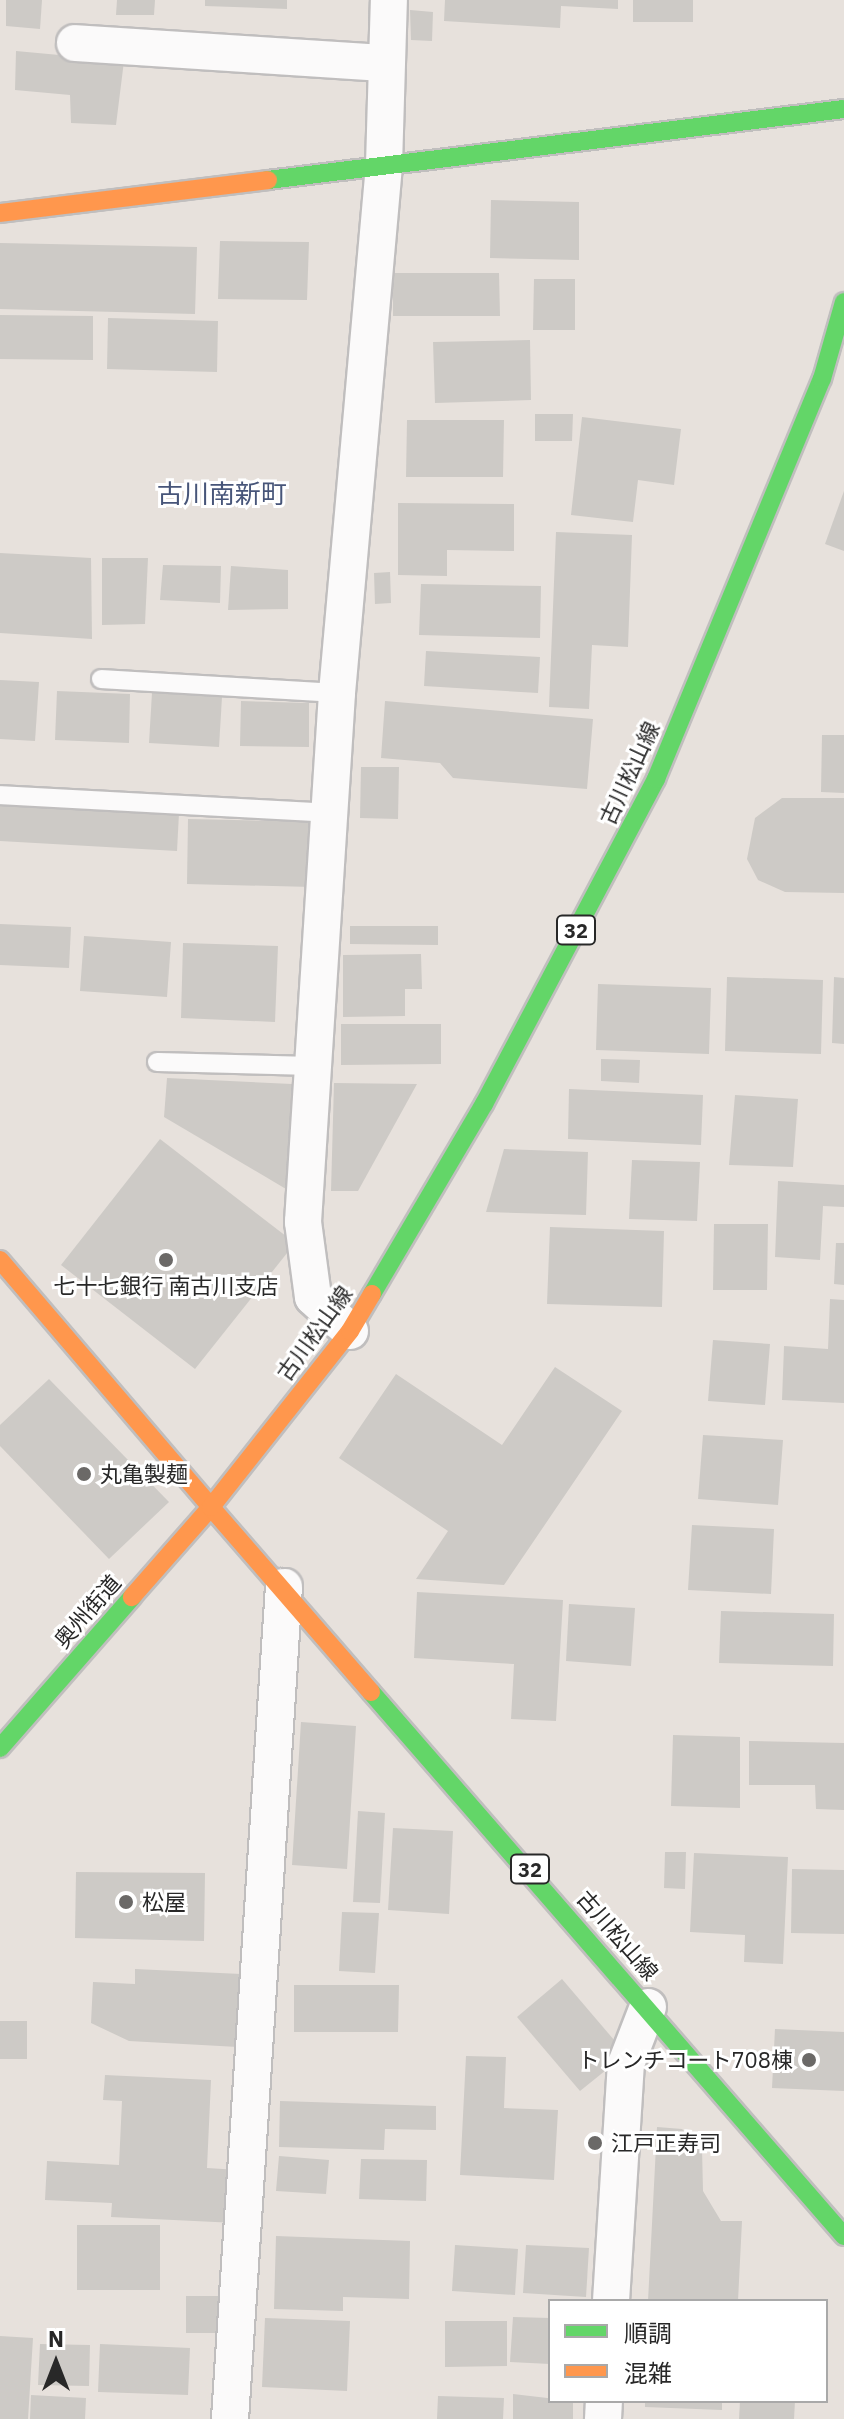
<!DOCTYPE html>
<html>
<head>
<meta charset="utf-8">
<style>
  body { margin:0 }
  #map { position:relative; width:844px; height:2419px; overflow:hidden; background:#e7e1dc; font-family:"IBM Plex Sans","Noto Sans JP",sans-serif }
  div>[style] { position:absolute }
  [style*='--x'] { left:calc(var(--x)*1px); top:calc(var(--y)*1px); width:calc(var(--w)*1px); rotate:calc(var(--a)*1deg) }
  .building>* { inset:0; background:#cdcac6 }
  .roads { filter:drop-shadow(2px 0 #c0bebe) drop-shadow(-2px 0 #c0bebe) drop-shadow(0 2px #c0bebe) drop-shadow(0 -2px #c0bebe) }
  .lane>* { height:18px; margin:-9px; padding:0 9px; transform-origin:9px; border-radius:9px; background:#fbfafa }
  .street>* { height:36px; margin:-18px; padding:0 18px; transform-origin:18px; border-radius:18px; background:#fbfafa }
  .fast>* { height:18px; margin:-9px; padding:0 9px; transform-origin:9px; border-radius:9px; background:#63d668 }
  .slow>* { height:18px; margin:-9px; padding:0 9px; transform-origin:9px; border-radius:9px; background:#ff974d }
  .dots>* { width:22px; height:22px; translate:-50% -50%; box-sizing:border-box; border:4px solid #fff; border-radius:50% }
  span { translate:-50% -50%; white-space:nowrap; text-align:center; line-height:1.15; -webkit-text-stroke:6px #fff; paint-order:stroke }
  .shield-label span { padding:2px 6px; background:#fff; border:2px solid; border-radius:6px; -webkit-text-stroke-width:0 }
  .shield-label { font-size:20px; color:#282828; font-weight:700 }
  .street-label { font-size:22px; color:#282828 }
  .poi-label { font-size:22px; color:#282828 }
  .left { translate:0 -50%; text-align:left }
  .right { translate:-100% -50%; text-align:right }
  .quarter-label { font-size:26px; color:#475579 }
  .legend { position:absolute; left:548px; top:2299px; width:280px; height:104px; box-sizing:border-box; background:#fff; border:2px solid #a9a9a9; margin:0; padding:10px 14px; list-style:none; font-size:24px; color:#282828 }
  .legend li { display:flex; align-items:center; gap:16px; height:40px }
  .legend b { width:40px; border:2px solid #a9a9a9 }
  .north { position:absolute; left:16px; top:2323px; width:80px; height:80px; -webkit-text-stroke:6px #fff; paint-order:stroke; rotate:0deg; font-size:22px; font-weight:700; line-height:32px; text-align:center; color:#282828 }
  .north::after { content:''; display:block; margin:auto; width:28px; height:36px; background:#282828; clip-path:polygon(50% 0,100% 100%,50% 72%,0 100%) }
</style>
</head>
<body>
<div id="map">
  <div class="building">
    <i style="clip-path:polygon(6px 0,42px 0,40px 29px,6px 26px)"></i>
    <i style="clip-path:polygon(117px 0,155px 0,154px 15px,116px 15px)"></i>
    <i style="clip-path:polygon(205px 0,287px 0,287px 9px,205px 6px)"></i>
    <i style="clip-path:polygon(445px 0,618px 0,618px 9px,561px 6px,560px 28px,444px 21px)"></i>
    <i style="clip-path:polygon(633px 0,693px 0,693px 22px,633px 22px)"></i>
    <i style="clip-path:polygon(410px 10px,433px 12px,432px 41px,411px 40px)"></i>
    <i style="clip-path:polygon(16px 51px,124px 61px,116px 125px,71px 123px,70px 95px,15px 90px)"></i>
    <i style="clip-path:polygon(491px 200px,579px 202px,579px 260px,490px 258px)"></i>
    <i style="clip-path:polygon(220px 241px,309px 242px,307px 300px,218px 299px)"></i>
    <i style="clip-path:polygon(0 243px,197px 247px,195px 314px,0 309px)"></i>
    <i style="clip-path:polygon(393px 273px,499px 273px,500px 316px,393px 316px)"></i>
    <i style="clip-path:polygon(534px 279px,575px 279px,575px 330px,533px 330px)"></i>
    <i style="clip-path:polygon(0 315px,93px 316px,93px 360px,0 359px)"></i>
    <i style="clip-path:polygon(108px 318px,218px 321px,217px 372px,107px 369px)"></i>
    <i style="clip-path:polygon(530px 340px,531px 400px,435px 403px,433px 342px)"></i>
    <i style="clip-path:polygon(535px 414px,573px 414px,572px 441px,535px 441px)"></i>
    <i style="clip-path:polygon(582px 417px,681px 429px,674px 485px,638px 480px,633px 522px,571px 515px)"></i>
    <i style="clip-path:polygon(407px 420px,504px 420px,503px 477px,406px 477px)"></i>
    <i style="clip-path:polygon(844px 491px,844px 551px,825px 544px)"></i>
    <i style="clip-path:polygon(398px 503px,514px 504px,514px 551px,447px 550px,447px 576px,398px 575px)"></i>
    <i style="clip-path:polygon(556px 532px,632px 535px,628px 647px,592px 645px,589px 709px,549px 707px)"></i>
    <i style="clip-path:polygon(0 553px,91px 558px,92px 639px,0 633px)"></i>
    <i style="clip-path:polygon(102px 558px,148px 558px,145px 624px,102px 625px)"></i>
    <i style="clip-path:polygon(163px 565px,221px 566px,220px 603px,160px 600px)"></i>
    <i style="clip-path:polygon(231px 566px,288px 570px,288px 609px,228px 610px)"></i>
    <i style="clip-path:polygon(390px 572px,391px 603px,375px 604px,374px 573px)"></i>
    <i style="clip-path:polygon(421px 584px,541px 586px,540px 638px,419px 635px)"></i>
    <i style="clip-path:polygon(426px 651px,540px 657px,538px 693px,424px 686px)"></i>
    <i style="clip-path:polygon(0 680px,39px 682px,35px 741px,0 739px)"></i>
    <i style="clip-path:polygon(57px 691px,130px 694px,129px 743px,55px 740px)"></i>
    <i style="clip-path:polygon(152px 693px,222px 697px,219px 747px,149px 743px)"></i>
    <i style="clip-path:polygon(241px 701px,309px 703px,309px 747px,240px 746px)"></i>
    <i style="clip-path:polygon(385px 701px,593px 719px,587px 789px,453px 778px,440px 763px,381px 758px)"></i>
    <i style="clip-path:polygon(822px 735px,844px 735px,844px 793px,821px 792px)"></i>
    <i style="clip-path:polygon(361px 767px,399px 767px,398px 819px,360px 818px)"></i>
    <i style="clip-path:polygon(782px 798px,844px 798px,844px 893px,785px 892px,758px 880px,747px 859px,755px 818px)"></i>
    <i style="clip-path:polygon(0 804px,179px 813px,177px 851px,0 841px)"></i>
    <i style="clip-path:polygon(188px 819px,314px 822px,312px 887px,187px 884px)"></i>
    <i style="clip-path:polygon(0 924px,71px 927px,69px 968px,0 965px)"></i>
    <i style="clip-path:polygon(350px 926px,438px 926px,438px 945px,350px 944px)"></i>
    <i style="clip-path:polygon(84px 936px,171px 942px,167px 997px,80px 991px)"></i>
    <i style="clip-path:polygon(183px 943px,278px 946px,275px 1022px,181px 1018px)"></i>
    <i style="clip-path:polygon(421px 954px,422px 989px,405px 989px,405px 1016px,343px 1017px,343px 955px)"></i>
    <i style="clip-path:polygon(727px 977px,823px 980px,821px 1054px,725px 1051px)"></i>
    <i style="clip-path:polygon(834px 977px,844px 978px,844px 1044px,832px 1043px)"></i>
    <i style="clip-path:polygon(598px 984px,711px 988px,709px 1054px,596px 1050px)"></i>
    <i style="clip-path:polygon(341px 1024px,441px 1024px,441px 1064px,341px 1065px)"></i>
    <i style="clip-path:polygon(601px 1059px,640px 1060px,639px 1083px,601px 1081px)"></i>
    <i style="clip-path:polygon(167px 1078px,292px 1084px,286px 1189px,164px 1117px)"></i>
    <i style="clip-path:polygon(334px 1083px,417px 1084px,358px 1191px,331px 1191px)"></i>
    <i style="clip-path:polygon(569px 1089px,703px 1095px,701px 1145px,568px 1139px)"></i>
    <i style="clip-path:polygon(735px 1095px,798px 1099px,793px 1167px,729px 1165px)"></i>
    <i style="clip-path:polygon(160px 1139px,295px 1243px,195px 1369px,61px 1265px)"></i>
    <i style="clip-path:polygon(504px 1149px,588px 1152px,586px 1215px,486px 1212px)"></i>
    <i style="clip-path:polygon(632px 1160px,700px 1162px,697px 1221px,629px 1219px)"></i>
    <i style="clip-path:polygon(778px 1181px,844px 1185px,844px 1207px,823px 1206px,820px 1260px,775px 1257px)"></i>
    <i style="clip-path:polygon(714px 1224px,768px 1224px,767px 1290px,713px 1290px)"></i>
    <i style="clip-path:polygon(550px 1227px,664px 1231px,662px 1307px,547px 1304px)"></i>
    <i style="clip-path:polygon(836px 1243px,844px 1243px,844px 1285px,834px 1284px)"></i>
    <i style="clip-path:polygon(830px 1299px,844px 1300px,844px 1403px,782px 1400px,784px 1346px,828px 1349px)"></i>
    <i style="clip-path:polygon(713px 1340px,770px 1344px,765px 1405px,708px 1401px)"></i>
    <i style="clip-path:polygon(555px 1367px,622px 1411px,504px 1585px,416px 1579px,448px 1531px,339px 1458px,396px 1374px,502px 1445px)"></i>
    <i style="clip-path:polygon(49px 1379px,169px 1502px,109px 1559px,0 1446px,0 1425px)"></i>
    <i style="clip-path:polygon(703px 1435px,783px 1440px,778px 1505px,698px 1499px)"></i>
    <i style="clip-path:polygon(692px 1525px,774px 1529px,771px 1594px,688px 1590px)"></i>
    <i style="clip-path:polygon(417px 1592px,563px 1600px,556px 1721px,511px 1719px,514px 1664px,414px 1658px)"></i>
    <i style="clip-path:polygon(569px 1604px,635px 1608px,631px 1666px,566px 1661px)"></i>
    <i style="clip-path:polygon(721px 1611px,834px 1614px,833px 1666px,719px 1663px)"></i>
    <i style="clip-path:polygon(301px 1722px,356px 1726px,347px 1869px,292px 1865px)"></i>
    <i style="clip-path:polygon(673px 1735px,740px 1737px,740px 1808px,671px 1806px)"></i>
    <i style="clip-path:polygon(749px 1741px,844px 1743px,844px 1810px,816px 1809px,815px 1785px,749px 1785px)"></i>
    <i style="clip-path:polygon(358px 1811px,385px 1813px,380px 1903px,353px 1902px)"></i>
    <i style="clip-path:polygon(393px 1828px,453px 1831px,449px 1914px,388px 1910px)"></i>
    <i style="clip-path:polygon(665px 1852px,686px 1852px,685px 1889px,664px 1888px)"></i>
    <i style="clip-path:polygon(694px 1853px,788px 1857px,783px 1964px,744px 1962px,745px 1935px,690px 1932px)"></i>
    <i style="clip-path:polygon(792px 1869px,844px 1870px,844px 1934px,791px 1933px)"></i>
    <i style="clip-path:polygon(76px 1872px,205px 1873px,204px 1941px,75px 1938px)"></i>
    <i style="clip-path:polygon(342px 1912px,379px 1913px,375px 1973px,339px 1971px)"></i>
    <i style="clip-path:polygon(135px 1969px,241px 1974px,238px 2047px,129px 2041px,91px 2023px,93px 1982px,135px 1984px)"></i>
    <i style="clip-path:polygon(562px 1979px,626px 2054px,580px 2091px,517px 2017px)"></i>
    <i style="clip-path:polygon(294px 1985px,399px 1985px,398px 2032px,294px 2032px)"></i>
    <i style="clip-path:polygon(0 2021px,27px 2021px,27px 2059px,0 2059px)"></i>
    <i style="clip-path:polygon(775px 2029px,844px 2032px,844px 2091px,772px 2088px)"></i>
    <i style="clip-path:polygon(466px 2056px,506px 2057px,504px 2108px,558px 2110px,554px 2180px,460px 2175px)"></i>
    <i style="clip-path:polygon(105px 2075px,211px 2080px,207px 2168px,238px 2170px,236px 2223px,111px 2217px,112px 2203px,45px 2200px,47px 2161px,119px 2165px,122px 2101px,103px 2100px)"></i>
    <i style="clip-path:polygon(280px 2101px,436px 2106px,436px 2130px,385px 2129px,384px 2150px,279px 2147px)"></i>
    <i style="clip-path:polygon(657px 2127px,682px 2129px,702px 2148px,703px 2191px,721px 2221px,742px 2221px,738px 2301px,648px 2301px)"></i>
    <i style="clip-path:polygon(279px 2156px,329px 2160px,326px 2194px,276px 2191px)"></i>
    <i style="clip-path:polygon(361px 2159px,427px 2160px,426px 2201px,359px 2199px)"></i>
    <i style="clip-path:polygon(77px 2225px,160px 2225px,160px 2290px,77px 2290px)"></i>
    <i style="clip-path:polygon(276px 2236px,410px 2241px,409px 2299px,343px 2297px,343px 2311px,274px 2309px)"></i>
    <i style="clip-path:polygon(455px 2245px,518px 2249px,515px 2295px,452px 2291px)"></i>
    <i style="clip-path:polygon(526px 2245px,589px 2248px,586px 2297px,523px 2293px)"></i>
    <i style="clip-path:polygon(186px 2296px,225px 2296px,225px 2333px,186px 2333px)"></i>
    <i style="clip-path:polygon(513px 2317px,550px 2318px,550px 2364px,510px 2362px)"></i>
    <i style="clip-path:polygon(265px 2318px,350px 2321px,347px 2391px,262px 2387px)"></i>
    <i style="clip-path:polygon(445px 2321px,507px 2321px,507px 2366px,445px 2367px)"></i>
    <i style="clip-path:polygon(0 2336px,33px 2338px,28px 2419px,0 2419px)"></i>
    <i style="clip-path:polygon(40px 2344px,90px 2345px,89px 2386px,38px 2385px)"></i>
    <i style="clip-path:polygon(100px 2344px,190px 2348px,188px 2395px,98px 2392px)"></i>
    <i style="clip-path:polygon(513px 2394px,573px 2401px,573px 2419px,513px 2419px)"></i>
    <i style="clip-path:polygon(31px 2395px,86px 2398px,85px 2419px,30px 2419px)"></i>
    <i style="clip-path:polygon(438px 2396px,504px 2398px,503px 2419px,437px 2419px)"></i>
    <i style="clip-path:polygon(645px 2401px,722px 2401px,722px 2410px,645px 2407px)"></i>
    <i style="clip-path:polygon(740px 2401px,795px 2401px,794px 2419px,739px 2419px)"></i>
  </div>
  <div class="roads">
    <div class="lane">
      <i style="--x:101;--y:679;--w:236;--a:3.4"></i>
      <i style="--x:0;--y:795;--w:329;--a:3.1"></i>
      <i style="--x:157;--y:1062;--w:156;--a:1.5"></i>
    </div>
    <div class="street">
      <i style="--x:75;--y:43;--w:310;--a:3.7"></i>
      <i style="--x:350;--y:1331;--w:50;--a:-137.4"></i>
      <i style="--x:313;--y:1297;--w:76;--a:-97.6"></i>
      <i style="--x:303;--y:1222;--w:530;--a:-86.32"></i>
      <i style="--x:337;--y:693;--w:530;--a:-84.91"></i>
      <i style="--x:384;--y:165;--w:165;--a:-88.3"></i>
      <i style="--x:611;--y:2301;--w:237;--a:-86.4"></i>
      <i style="--x:626;--y:2064;--w:61;--a:-68.9"></i>
      <i style="--x:230;--y:2419;--w:834;--a:-86.29"></i>
      <i style="--x:603;--y:2419;--w:18;--a:-87"></i>
    </div>
    <div class="fast">
      <i style="--x:268;--y:180;--w:580;--a:-7.03"></i>
      <i style="--x:372;--y:1294;--w:221;--a:-59.5"></i>
      <i style="--x:484;--y:1104;--w:368;--a:-62.1"></i>
      <i style="--x:656;--y:779;--w:433;--a:-67.5"></i>
      <i style="--x:822;--y:379;--w:80;--a:-74.1"></i>
      <i style="--x:371;--y:1692;--w:721;--a:48.99"></i>
      <i style="--x:0;--y:1748;--w:201;--a:-48.8"></i>
    </div>
    <div class="slow">
      <i style="--x:0;--y:213;--w:270;--a:-7"></i>
      <i style="--x:0;--y:1260;--w:325;--a:49.5"></i>
      <i style="--x:211;--y:1507;--w:120;--a:131.3"></i>
      <i style="--x:371;--y:1692;--w:245;--a:-130.9"></i>
      <i style="--x:211;--y:1507;--w:224;--a:-51.7"></i>
      <i style="--x:350;--y:1331;--w:43;--a:-59.3"></i>
    </div>
  </div>
  <div class="dots">
    <i style="left:166px;top:1260px;background:#6b6967"></i>
    <i style="left:84px;top:1474px;background:#6b6967"></i>
    <i style="left:126px;top:1902px;background:#6b6967"></i>
    <i style="left:809px;top:2060px;background:#6b6967"></i>
    <i style="left:595px;top:2143px;background:#6b6967"></i>
  </div>
  <div class="shield-label">
    <span style="left:576px;top:930px">32</span>
    <span style="left:530px;top:1869px">32</span>
  </div>
  <div class="street-label">
    <span style="left:629px;top:773px;rotate:-65deg">古川松山線</span>
    <span style="left:314px;top:1333px;rotate:-54deg">古川松山線</span>
    <span style="left:87px;top:1611px;rotate:-49deg">奥州街道</span>
    <span style="left:618px;top:1935px;rotate:49deg">古川松山線</span>
  </div>
  <div class="poi-label">
    <span style="left:166px;top:1286px">七十七銀行 南古川支店</span>
    <span class="left" style="left:100px;top:1474px">丸亀製麺</span>
    <span class="left" style="left:142px;top:1902px">松屋</span>
    <span class="right" style="left:793px;top:2060px">トレンチコート708棟</span>
    <span class="left" style="left:611px;top:2143px">江戸正寿司</span>
  </div>
  <div class="quarter-label">
    <span style="left:222px;top:494px">古川南新町</span>
  </div>
  <ul class="legend">
  <li><b style="height:10px;background:#63d668"></b>順調</li>
  <li><b style="height:10px;background:#ff974d"></b>混雑</li>
  </ul>
  <div class="north">N</div>
</div>
</body>
</html>
